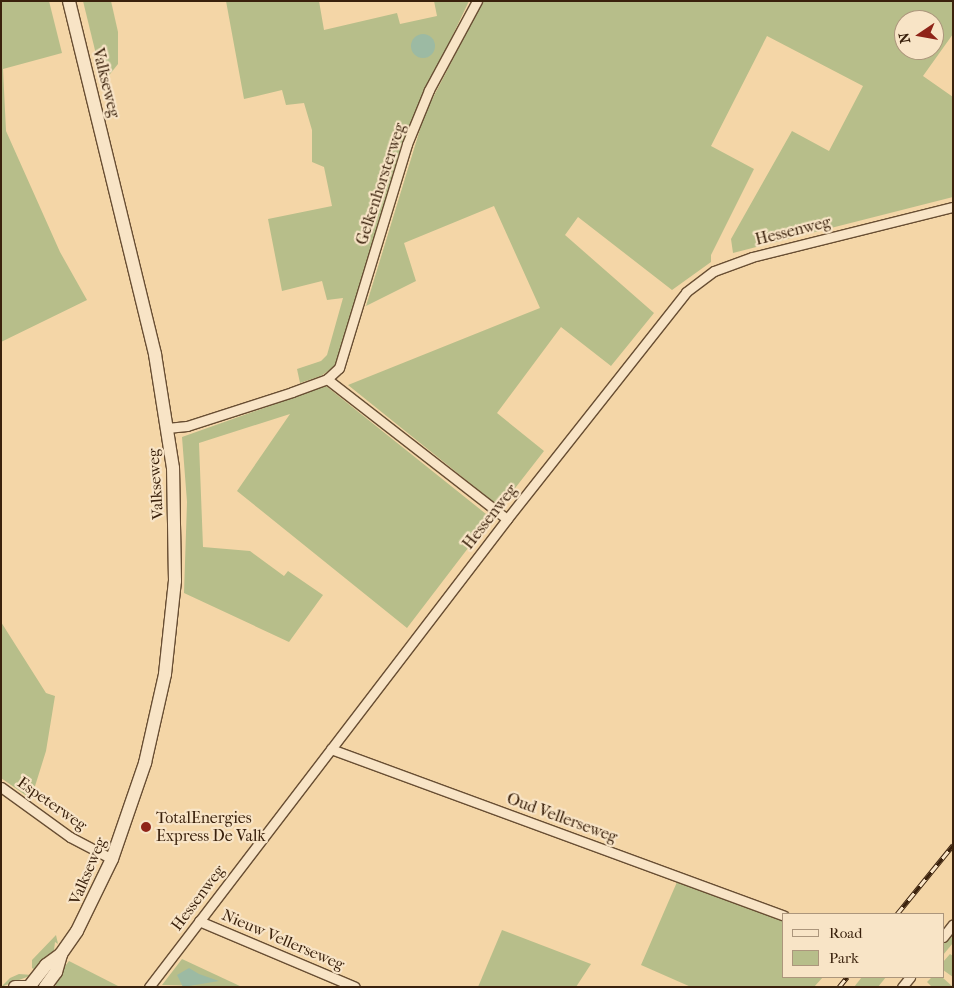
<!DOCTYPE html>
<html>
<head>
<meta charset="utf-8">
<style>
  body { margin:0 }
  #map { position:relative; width:954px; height:988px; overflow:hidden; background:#f4d6a7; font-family:"IM FELL French Canon",serif }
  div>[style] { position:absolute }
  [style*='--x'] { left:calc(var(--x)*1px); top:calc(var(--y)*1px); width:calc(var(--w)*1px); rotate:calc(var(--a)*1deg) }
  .green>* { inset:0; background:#b7be8a }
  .water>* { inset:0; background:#9cbaa3 }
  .round { border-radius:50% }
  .roads { filter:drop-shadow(1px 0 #684e33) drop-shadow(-1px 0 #684e33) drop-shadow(0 1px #684e33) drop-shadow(0 -1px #684e33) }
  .street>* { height:9px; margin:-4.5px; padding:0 4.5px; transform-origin:4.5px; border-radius:4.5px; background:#f8e4c6 }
  .secondary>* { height:12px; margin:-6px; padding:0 6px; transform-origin:6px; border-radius:6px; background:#f8e4c6 }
  .rail>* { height:5px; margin-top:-2.5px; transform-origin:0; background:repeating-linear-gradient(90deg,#f8e4c6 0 9px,#3a210c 0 18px); box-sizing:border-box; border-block:1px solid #3a210c }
  .dots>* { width:14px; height:14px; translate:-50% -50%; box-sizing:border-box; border:2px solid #f8e4c6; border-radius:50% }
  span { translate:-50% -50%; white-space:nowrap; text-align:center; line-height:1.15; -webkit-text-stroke:4.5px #f8e4c6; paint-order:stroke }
  .street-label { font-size:16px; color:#3a210c }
  .poi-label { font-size:16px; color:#3a210c }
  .left { translate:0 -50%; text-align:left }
  .frame { position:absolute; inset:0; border:2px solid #3a210c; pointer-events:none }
  .legend { position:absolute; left:782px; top:913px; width:162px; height:65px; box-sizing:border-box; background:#f8e4c6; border:1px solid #ac967c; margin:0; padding:6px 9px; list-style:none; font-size:15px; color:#3a210c }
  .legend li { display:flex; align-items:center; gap:10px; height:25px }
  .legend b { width:25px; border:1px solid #ac967c }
  .north { position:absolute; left:894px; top:10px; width:50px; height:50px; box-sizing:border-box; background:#f8e4c6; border:1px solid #ac967c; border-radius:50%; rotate:258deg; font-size:14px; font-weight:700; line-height:20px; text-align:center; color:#3a210c }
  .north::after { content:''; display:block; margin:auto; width:18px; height:22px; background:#8f2418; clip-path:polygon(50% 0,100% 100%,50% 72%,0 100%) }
</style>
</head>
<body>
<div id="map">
  <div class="green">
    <i style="clip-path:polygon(1px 1px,49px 1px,62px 53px,3px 69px,6px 131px,60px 252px,87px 300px,1px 342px)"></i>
    <i style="clip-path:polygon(83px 1px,111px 1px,118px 32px,118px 64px,103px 83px)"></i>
    <i style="clip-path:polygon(226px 1px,319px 1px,324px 30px,397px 13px,400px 24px,437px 16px,434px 1px,469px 1px,409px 127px,338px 364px,321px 376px,300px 383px,297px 369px,321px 361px,327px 355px,343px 298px,327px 300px,322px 281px,282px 291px,268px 219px,332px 206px,324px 167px,312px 162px,312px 130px,304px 103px,286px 105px,282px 90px,244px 99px)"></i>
    <i style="clip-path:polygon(evenodd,483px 1px,953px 1px,953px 34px,923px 76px,953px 97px,953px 197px,733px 253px,731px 239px,792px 131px,829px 151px,863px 86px,767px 36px,711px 146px,754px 169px,711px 255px,711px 262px,672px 290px,578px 217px,565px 235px,654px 313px,611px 366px,561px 327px,497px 413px,544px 451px,502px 505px,496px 504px,348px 385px,540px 308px,494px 206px,404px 243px,416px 281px,366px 306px,425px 113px,483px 1px,904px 20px,934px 20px,934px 50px,904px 50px,904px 20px)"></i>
    <i style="clip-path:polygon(326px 386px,491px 518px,407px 628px,237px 491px,290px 414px,199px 443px,203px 547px,250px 551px,284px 576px,288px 571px,323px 595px,289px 642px,184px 593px,187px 502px,182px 437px)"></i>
    <i style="clip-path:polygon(1px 622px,46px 693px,55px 696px,46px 751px,31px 799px,1px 778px)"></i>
    <i style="clip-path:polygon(677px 882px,783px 921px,783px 977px,823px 977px,814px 987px,691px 987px,641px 965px)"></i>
    <i style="clip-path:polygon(502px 930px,591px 964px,576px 987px,478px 987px)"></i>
    <i style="clip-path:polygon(951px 934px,953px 943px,943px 955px,943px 944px)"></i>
    <i style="clip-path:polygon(56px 935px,58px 944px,55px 942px,54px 950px,37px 971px,32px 968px,32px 960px)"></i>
    <i style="clip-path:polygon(950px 954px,953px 956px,953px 977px,943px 970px,943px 962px)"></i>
    <i style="clip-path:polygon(182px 959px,242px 987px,162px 985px)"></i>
    <i style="clip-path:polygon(69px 961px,120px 987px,56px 987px,55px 979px)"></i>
    <i style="clip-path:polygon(19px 974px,32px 975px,1px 987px,10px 978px)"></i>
    <i style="clip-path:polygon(862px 977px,886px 977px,878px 987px,854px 987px)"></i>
    <i style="clip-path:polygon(932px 977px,942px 977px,953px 987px,932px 987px,927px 982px)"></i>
  </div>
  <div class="water">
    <i class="round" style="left:411px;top:34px;width:24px;height:24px"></i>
    <i style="clip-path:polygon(189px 968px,199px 974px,219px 981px,183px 987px,177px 975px)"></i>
  </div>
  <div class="roads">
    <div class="street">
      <i style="--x:327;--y:379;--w:228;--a:37.9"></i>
      <i style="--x:167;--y:428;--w:20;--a:-6"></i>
      <i style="--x:187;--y:426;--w:110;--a:-17.9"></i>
      <i style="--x:292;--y:392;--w:37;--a:-20"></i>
      <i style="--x:327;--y:379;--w:16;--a:-43"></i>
      <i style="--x:339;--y:368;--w:234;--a:-73.1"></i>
      <i style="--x:407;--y:144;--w:58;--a:-67.8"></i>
      <i style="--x:429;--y:90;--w:101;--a:-61.7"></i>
      <i style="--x:331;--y:749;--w:482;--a:20.2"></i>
      <i style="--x:1;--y:787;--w:85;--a:35.9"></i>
      <i style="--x:70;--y:837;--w:47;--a:27.6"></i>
      <i style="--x:199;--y:921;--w:169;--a:22.9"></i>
      <i style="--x:943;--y:937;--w:16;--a:-52"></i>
      <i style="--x:149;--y:987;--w:589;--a:-52.59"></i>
      <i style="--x:507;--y:519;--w:289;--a:-51.7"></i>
      <i style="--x:686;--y:292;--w:35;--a:-37"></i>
      <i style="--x:714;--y:271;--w:40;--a:-20.2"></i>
      <i style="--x:752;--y:257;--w:207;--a:-14"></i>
      <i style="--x:902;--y:987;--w:13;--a:-51"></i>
    </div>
    <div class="secondary">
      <i style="--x:15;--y:987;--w:13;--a:0"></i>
      <i style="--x:29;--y:987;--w:28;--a:-52"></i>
      <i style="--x:46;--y:965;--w:19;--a:-36"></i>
      <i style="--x:61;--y:954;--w:28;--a:-55"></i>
      <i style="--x:77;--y:931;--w:80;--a:-64.1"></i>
      <i style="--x:112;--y:859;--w:102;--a:-71"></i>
      <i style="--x:145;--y:763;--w:91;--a:-77.3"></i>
      <i style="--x:165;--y:674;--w:94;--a:-83.9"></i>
      <i style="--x:175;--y:581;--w:113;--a:-91"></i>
      <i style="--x:173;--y:468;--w:115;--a:-99"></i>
      <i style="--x:155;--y:354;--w:363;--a:-103.7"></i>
      <i style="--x:45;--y:987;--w:19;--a:-54"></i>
      <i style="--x:56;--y:972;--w:19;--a:-74"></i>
    </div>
  </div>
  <div class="rail">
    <i style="--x:897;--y:914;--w:89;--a:-50.9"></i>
    <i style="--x:839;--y:987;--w:13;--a:-51"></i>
  </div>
  <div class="dots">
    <i style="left:146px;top:827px;background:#8f2418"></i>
  </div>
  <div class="street-label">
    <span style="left:106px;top:83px;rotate:76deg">Valkseweg</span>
    <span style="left:381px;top:184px;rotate:-72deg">Gelkenhorsterweg</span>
    <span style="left:793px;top:231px;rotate:-14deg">Hessenweg</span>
    <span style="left:156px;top:484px;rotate:-94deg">Valkseweg</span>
    <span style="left:490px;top:517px;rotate:-52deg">Hessenweg</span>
    <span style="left:52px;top:804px;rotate:35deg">Espeterweg</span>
    <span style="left:562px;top:818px;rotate:20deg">Oud Vellerseweg</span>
    <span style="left:88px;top:871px;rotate:-67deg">Valkseweg</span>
    <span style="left:198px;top:898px;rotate:-53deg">Hessenweg</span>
    <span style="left:283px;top:940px;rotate:23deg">Nieuw Vellerseweg</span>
  </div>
  <div class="poi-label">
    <span class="left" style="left:156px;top:827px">TotalEnergies<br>Express De Valk</span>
  </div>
  <div class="frame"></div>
  <ul class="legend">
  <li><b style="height:6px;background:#f8e4c6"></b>Road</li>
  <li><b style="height:14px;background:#b7be8a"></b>Park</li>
  </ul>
  <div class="north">N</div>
</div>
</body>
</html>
